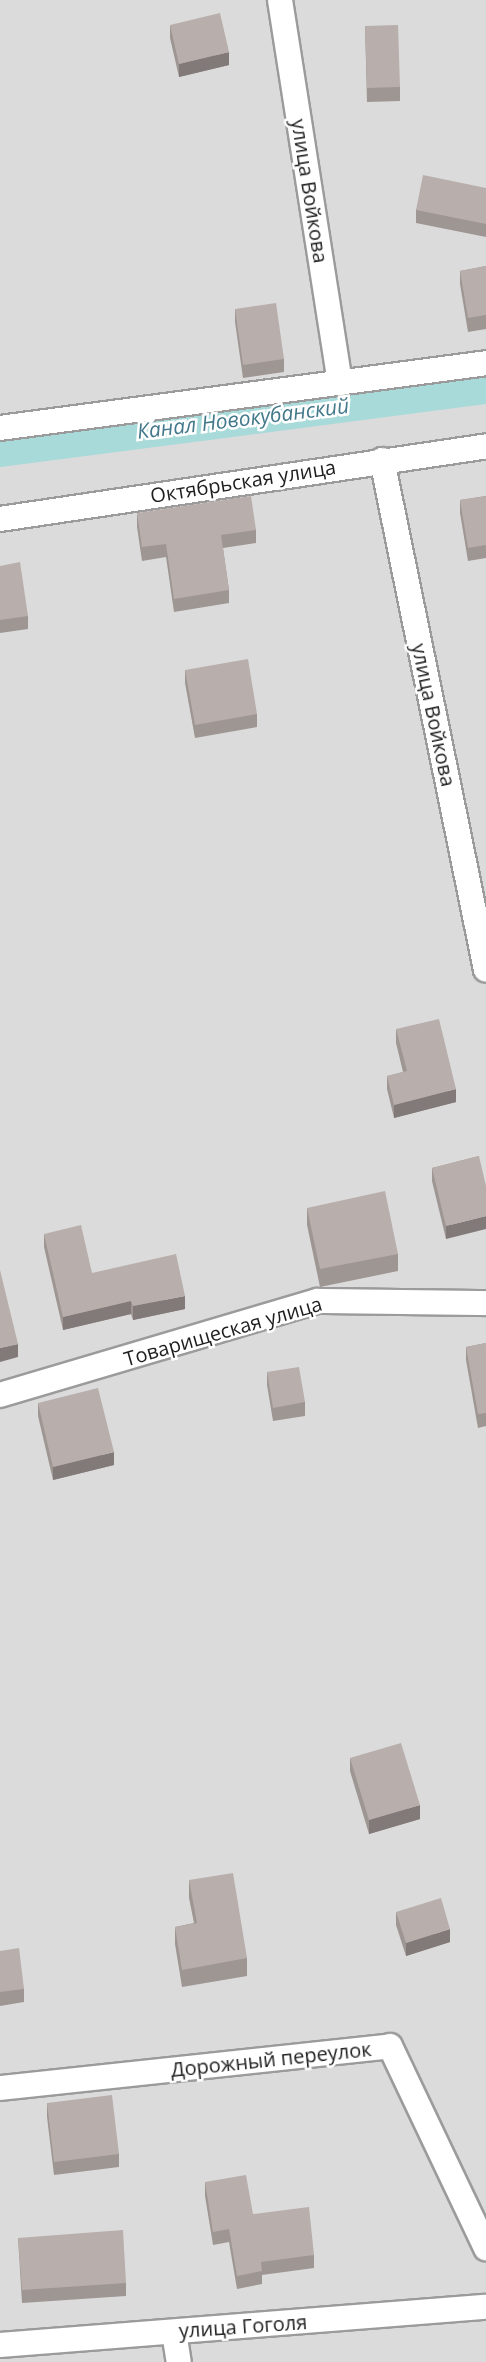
<!DOCTYPE html>
<html>
<head>
<meta charset="utf-8">
<style>
  body { margin:0 }
  #map { position:relative; width:486px; height:2362px; overflow:hidden; background:#efe9e5; font-family:"Open Sans",sans-serif }
  div>[style] { position:absolute }
  [style*='--x'] { left:calc(var(--x)*1px); top:calc(var(--y)*1px); width:calc(var(--w)*1px); rotate:calc(var(--a)*1deg) }
  .residential>* { inset:0; background:#dcdbdc }
  .canal>* { height:33px; margin:-16.5px; padding:0 16.5px; transform-origin:16.5px; border-radius:16.5px; background:#a8dad9 }
  .roads { filter:drop-shadow(2px 0 #9b9b9b) drop-shadow(-2px 0 #9b9b9b) drop-shadow(0 2px #9b9b9b) drop-shadow(0 -2px #9b9b9b) }
  .minor>* { height:24px; margin:-12px; padding:0 12px; transform-origin:12px; border-radius:12px; background:#fff }
  .wall>* { inset:0; background:#9e9693 }
  .shaded-wall>* { inset:0; background:#817a78 }
  .building>* { inset:0; background:#b8aeab }
  span { translate:-50% -50%; white-space:nowrap; text-align:center; line-height:1.15; -webkit-text-stroke:5px #fff; paint-order:stroke }
  .street-label { font-size:20px; color:#1e1e1e }
  .water-label { font-size:21px; color:#43798b; font-style:italic }
</style>
</head>
<body>
<div id="map">
  <div class="residential">
    <i style="clip-path:polygon(0 0,486px 0,486px 2362px,0 2362px)"></i>
  </div>
  <div class="canal">
    <i style="--x:0;--y:450;--w:490;--a:-7.4"></i>
  </div>
  <div class="roads">
    <div class="minor">
      <i style="--x:280;--y:0;--w:388;--a:81.1"></i>
      <i style="--x:0;--y:428;--w:490;--a:-7.6"></i>
      <i style="--x:382;--y:460;--w:520;--a:78.47"></i>
      <i style="--x:0;--y:519;--w:491;--a:-8.5"></i>
      <i style="--x:0;--y:1395;--w:331;--a:-16.5"></i>
      <i style="--x:317;--y:1301;--w:169;--a:0.7"></i>
      <i style="--x:0;--y:2088;--w:392;--a:-6.1"></i>
      <i style="--x:390;--y:2046;--w:224;--a:64.6"></i>
      <i style="--x:174;--y:2332;--w:30;--a:81"></i>
      <i style="--x:0;--y:2345;--w:487;--a:-4.5"></i>
    </div>
  </div>
  <div class="wall">
    <i style="clip-path:polygon(170px 25px,229px 65px,179px 77px,170px 38px)"></i>
    <i style="clip-path:polygon(365px 26px,400px 87px,400px 101px,367px 102px)"></i>
    <i style="clip-path:polygon(486px 188px,486px 237px,416px 223px,416px 210px)"></i>
    <i style="clip-path:polygon(486px 266px,486px 329px,468px 332px,460px 284px,460px 271px)"></i>
    <i style="clip-path:polygon(235px 309px,284px 359px,284px 372px,243px 378px,235px 322px)"></i>
    <i style="clip-path:polygon(486px 496px,486px 558px,468px 561px,460px 513px,460px 500px)"></i>
    <i style="clip-path:polygon(137px 513px,256px 530px,256px 543px,223px 548px,229px 590px,229px 603px,174px 612px,166px 557px,142px 561px,137px 527px)"></i>
    <i style="clip-path:polygon(0 566px,28px 616px,28px 629px,0 633px)"></i>
    <i style="clip-path:polygon(185px 670px,257px 714px,257px 727px,195px 738px,185px 683px)"></i>
    <i style="clip-path:polygon(396px 1029px,456px 1102px,394px 1118px,387px 1089px,387px 1076px,403px 1072px,396px 1043px)"></i>
    <i style="clip-path:polygon(479px 1156px,446px 1239px,432px 1181px,432px 1168px)"></i>
    <i style="clip-path:polygon(307px 1208px,398px 1254px,398px 1271px,320px 1287px,307px 1225px)"></i>
    <i style="clip-path:polygon(44px 1234px,92px 1273px,185px 1309px,133px 1320px,131px 1314px,63px 1330px,44px 1247px)"></i>
    <i style="clip-path:polygon(486px 1343px,486px 1426px,478px 1428px,466px 1360px,466px 1347px)"></i>
    <i style="clip-path:polygon(267px 1372px,305px 1402px,305px 1416px,273px 1421px,267px 1385px)"></i>
    <i style="clip-path:polygon(38px 1403px,114px 1465px,53px 1480px,38px 1416px)"></i>
    <i style="clip-path:polygon(350px 1758px,420px 1819px,369px 1834px,350px 1771px)"></i>
    <i style="clip-path:polygon(189px 1880px,247px 1958px,247px 1976px,182px 1987px,175px 1944px,175px 1927px,194px 1923px,189px 1898px)"></i>
    <i style="clip-path:polygon(396px 1912px,450px 1942px,406px 1956px,396px 1925px)"></i>
    <i style="clip-path:polygon(0 1951px,24px 1989px,24px 2002px,0 2006px)"></i>
    <i style="clip-path:polygon(47px 2103px,119px 2154px,119px 2167px,54px 2175px,47px 2117px)"></i>
    <i style="clip-path:polygon(205px 2182px,314px 2255px,314px 2268px,262px 2275px,262px 2284px,237px 2289px,229px 2242px,213px 2245px,205px 2196px)"></i>
    <i style="clip-path:polygon(18px 2238px,126px 2283px,126px 2296px,22px 2303px)"></i>
  </div>
  <div class="shaded-wall">
    <i style="clip-path:polygon(229px 52px,229px 65px,179px 77px,179px 64px)"></i>
    <i style="clip-path:polygon(456px 1089px,456px 1102px,394px 1118px,394px 1105px)"></i>
    <i style="clip-path:polygon(486px 1216px,486px 1229px,446px 1239px,446px 1226px)"></i>
    <i style="clip-path:polygon(185px 1296px,185px 1309px,133px 1320px,133px 1306px)"></i>
    <i style="clip-path:polygon(131px 1301px,131px 1314px,63px 1330px,63px 1317px)"></i>
    <i style="clip-path:polygon(18px 1344px,18px 1357px,0 1362px,0 1348px)"></i>
    <i style="clip-path:polygon(114px 1452px,114px 1465px,53px 1480px,53px 1467px)"></i>
    <i style="clip-path:polygon(420px 1805px,420px 1819px,369px 1834px,369px 1820px)"></i>
    <i style="clip-path:polygon(450px 1929px,450px 1942px,406px 1956px,406px 1943px)"></i>
  </div>
  <div class="building">
    <i style="clip-path:polygon(220px 13px,229px 52px,179px 64px,170px 25px)"></i>
    <i style="clip-path:polygon(398px 25px,400px 87px,367px 88px,365px 26px)"></i>
    <i style="clip-path:polygon(423px 175px,486px 188px,486px 224px,416px 210px)"></i>
    <i style="clip-path:polygon(486px 266px,486px 315px,468px 318px,460px 271px)"></i>
    <i style="clip-path:polygon(276px 303px,284px 359px,243px 365px,235px 309px)"></i>
    <i style="clip-path:polygon(251px 496px,256px 530px,221px 535px,229px 590px,174px 599px,166px 544px,142px 547px,137px 513px)"></i>
    <i style="clip-path:polygon(486px 496px,486px 545px,468px 548px,460px 500px)"></i>
    <i style="clip-path:polygon(20px 562px,28px 616px,0 620px,0 566px)"></i>
    <i style="clip-path:polygon(248px 659px,257px 714px,195px 725px,185px 670px)"></i>
    <i style="clip-path:polygon(439px 1019px,456px 1089px,394px 1105px,387px 1076px,407px 1071px,396px 1029px)"></i>
    <i style="clip-path:polygon(479px 1156px,486px 1186px,486px 1216px,446px 1226px,432px 1168px)"></i>
    <i style="clip-path:polygon(385px 1191px,398px 1254px,320px 1269px,307px 1208px)"></i>
    <i style="clip-path:polygon(81px 1225px,92px 1273px,176px 1254px,185px 1296px,133px 1306px,131px 1301px,63px 1317px,44px 1234px)"></i>
    <i style="clip-path:polygon(0 1270px,18px 1344px,0 1348px)"></i>
    <i style="clip-path:polygon(486px 1343px,486px 1413px,478px 1414px,466px 1347px)"></i>
    <i style="clip-path:polygon(299px 1367px,305px 1402px,273px 1408px,267px 1372px)"></i>
    <i style="clip-path:polygon(98px 1388px,114px 1452px,53px 1467px,38px 1403px)"></i>
    <i style="clip-path:polygon(401px 1743px,420px 1805px,369px 1820px,350px 1758px)"></i>
    <i style="clip-path:polygon(233px 1873px,247px 1958px,182px 1970px,175px 1927px,197px 1923px,189px 1880px)"></i>
    <i style="clip-path:polygon(441px 1898px,450px 1929px,406px 1943px,396px 1912px)"></i>
    <i style="clip-path:polygon(19px 1948px,24px 1989px,0 1992px,0 1951px)"></i>
    <i style="clip-path:polygon(112px 2095px,119px 2154px,54px 2162px,47px 2103px)"></i>
    <i style="clip-path:polygon(246px 2175px,253px 2214px,309px 2207px,314px 2255px,261px 2262px,262px 2271px,237px 2276px,229px 2229px,213px 2232px,205px 2182px)"></i>
    <i style="clip-path:polygon(123px 2230px,126px 2283px,22px 2290px,18px 2238px)"></i>
  </div>
  <div class="street-label">
    <span style="left:310px;top:191px;rotate:81deg">улица Войкова</span>
    <span style="left:243px;top:481px;rotate:-9deg">Октябрьская улица</span>
    <span style="left:434px;top:715px;rotate:78deg">улица Войкова</span>
    <span style="left:223px;top:1331px;rotate:-16deg">Товарищеская улица</span>
    <span style="left:271px;top:2059px;rotate:-6deg">Дорожный переулок</span>
    <span style="left:243px;top:2326px;rotate:-4deg">улица Гоголя</span>
  </div>
  <div class="water-label">
    <span style="left:243px;top:418px;rotate:-7deg">Канал Новокубанский</span>
  </div>
</div>
</body>
</html>
